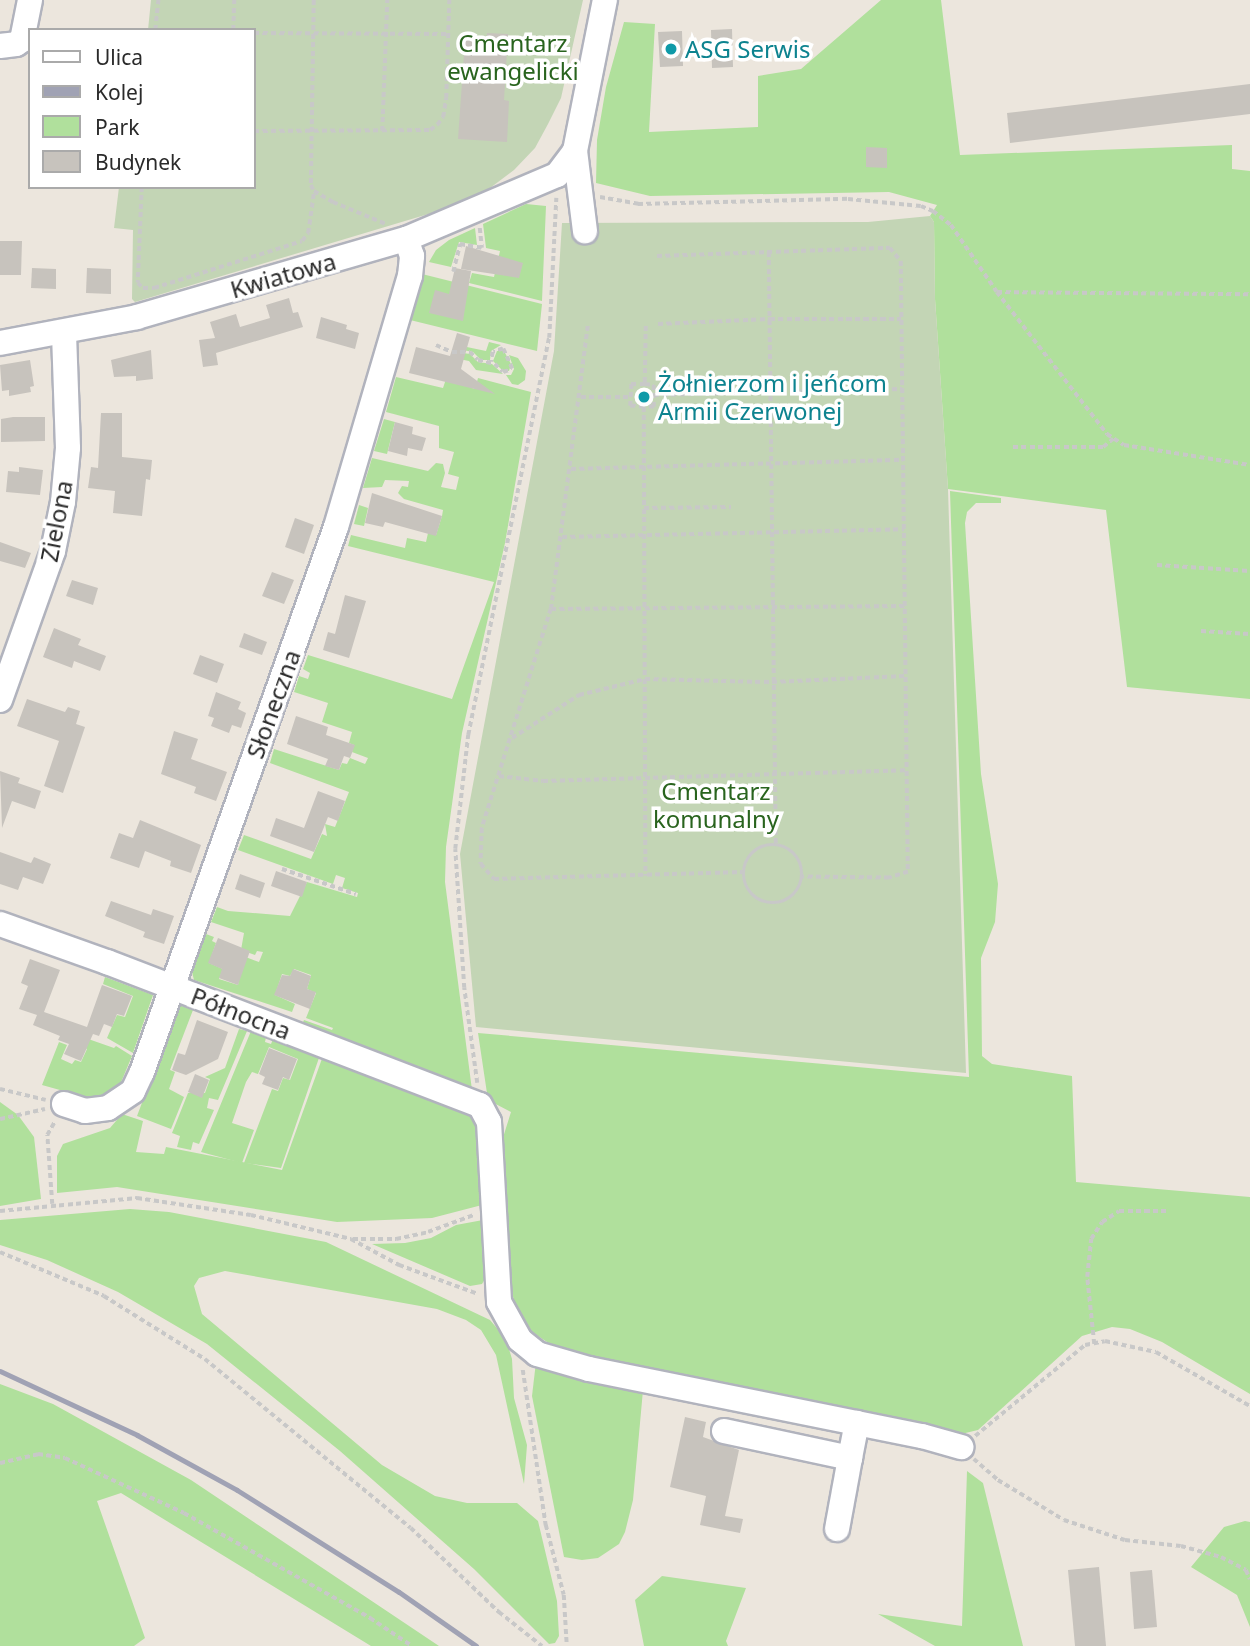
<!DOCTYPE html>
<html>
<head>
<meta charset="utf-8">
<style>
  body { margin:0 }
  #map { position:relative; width:1250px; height:1646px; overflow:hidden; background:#ece6dd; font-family:"Noto Sans",sans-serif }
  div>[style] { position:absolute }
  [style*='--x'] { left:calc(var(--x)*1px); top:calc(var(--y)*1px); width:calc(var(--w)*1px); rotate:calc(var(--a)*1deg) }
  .green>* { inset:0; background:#b0e09c }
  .cemetery>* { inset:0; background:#c3d5b5 }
  .building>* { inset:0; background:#c7c3bd }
  .path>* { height:3.5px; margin-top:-1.75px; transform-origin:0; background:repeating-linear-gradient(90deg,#c8c8c8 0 5px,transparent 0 8.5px) }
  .path>.ring { margin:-1.75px; padding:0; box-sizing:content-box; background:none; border:3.5px solid #c8c8c8; border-radius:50% }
  .roads { filter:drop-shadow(2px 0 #b1b3bd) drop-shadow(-2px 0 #b1b3bd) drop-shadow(0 2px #b1b3bd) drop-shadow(0 -2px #b1b3bd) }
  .minor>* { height:24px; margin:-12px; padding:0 12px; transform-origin:12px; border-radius:12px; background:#fff }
  .rail>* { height:5px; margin:-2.5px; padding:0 2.5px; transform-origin:2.5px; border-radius:2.5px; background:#a0a2b4 }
  .dots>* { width:19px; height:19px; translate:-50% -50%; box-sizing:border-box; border:4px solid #fff; border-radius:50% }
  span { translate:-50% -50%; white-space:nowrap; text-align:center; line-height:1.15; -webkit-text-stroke:7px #fff; paint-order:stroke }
  .park-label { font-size:24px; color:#29641e }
  .culture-label { font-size:24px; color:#0d838f }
  .left { translate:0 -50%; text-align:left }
  .street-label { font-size:24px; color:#2a2a2a }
  .legend { position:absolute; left:28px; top:28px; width:228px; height:161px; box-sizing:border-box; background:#fff; border:2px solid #aaa; margin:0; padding:9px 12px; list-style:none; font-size:21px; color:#2a2a2a }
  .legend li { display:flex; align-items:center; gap:14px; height:35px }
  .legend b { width:35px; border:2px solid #aaa }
</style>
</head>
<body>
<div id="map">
  <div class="green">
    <i style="clip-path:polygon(881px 0,941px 0,960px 155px,1232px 145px,1232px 169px,1250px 171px,1250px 699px,1127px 687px,1106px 510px,948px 489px,935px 299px,934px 222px,930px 216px,937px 205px,889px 192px,650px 196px,596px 183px,597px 140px,606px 87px,624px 22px,655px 24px,649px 132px,758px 127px,758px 76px,801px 69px)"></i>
    <i style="clip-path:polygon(526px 204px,546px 206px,542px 301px,469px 283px,472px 273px,494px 277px,500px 251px,486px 248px,483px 224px)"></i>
    <i style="clip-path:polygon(475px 228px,477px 245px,459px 242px,451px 267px,429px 262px,436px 250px,449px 240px)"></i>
    <i style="clip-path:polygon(422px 274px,542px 304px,537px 351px,410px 320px)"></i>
    <i style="clip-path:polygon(489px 342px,501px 345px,491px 351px,490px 360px,481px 360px,473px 352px,463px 350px,462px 346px,486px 351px)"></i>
    <i style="clip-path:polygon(497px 351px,504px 351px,511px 364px,509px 371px,502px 370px,493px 361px)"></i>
    <i style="clip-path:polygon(463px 353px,470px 354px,478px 362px,492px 364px,503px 374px,476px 370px,469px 361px,459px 359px)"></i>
    <i style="clip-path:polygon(509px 355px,518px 358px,526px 371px,525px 380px,518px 385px,512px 384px,506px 375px,511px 375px,514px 369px)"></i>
    <i style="clip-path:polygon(396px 377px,443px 388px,446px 379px,475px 389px,478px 378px,531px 392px,505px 543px,462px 733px,446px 847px,445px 882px,472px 1090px,301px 1027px,304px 1020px,332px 1030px,333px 1028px,306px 1018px,316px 993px,307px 989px,311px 975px,294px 969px,290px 976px,282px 974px,275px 995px,295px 1004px,292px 1012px,194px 980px,192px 972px,206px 934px,214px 937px,212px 941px,216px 943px,209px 963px,223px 969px,219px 979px,238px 985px,243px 956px,259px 962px,263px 952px,257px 951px,255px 955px,241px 950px,244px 933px,211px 922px,217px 907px,228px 911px,290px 916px,307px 882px,357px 897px,358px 893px,342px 888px,345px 878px,336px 875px,333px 884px,238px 850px,244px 835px,311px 859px,322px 834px,327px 836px,325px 824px,335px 827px,349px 792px,270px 763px,274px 749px,339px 770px,342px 763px,347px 764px,350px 758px,365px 764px,368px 758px,352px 752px,354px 745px,349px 743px,352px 732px,322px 722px,328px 703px,294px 692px,299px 676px,308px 679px,310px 673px,303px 669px,308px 655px,452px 699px,494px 582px,348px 546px,351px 535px,405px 548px,407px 538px,426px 542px,428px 533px,436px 535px,442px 516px,443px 510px,404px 499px,398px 493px,402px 486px,408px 487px,409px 481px,385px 480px,382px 487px,363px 488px,372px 458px,428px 471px,436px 463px,443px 464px,445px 473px,441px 487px,456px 490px,459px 477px,448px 474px,454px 452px,439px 448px,439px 426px,386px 412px)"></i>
    <i style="clip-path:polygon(384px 419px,395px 422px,387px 454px,374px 451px)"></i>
    <i style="clip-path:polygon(950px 491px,1001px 498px,1001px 503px,976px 503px,967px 512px,965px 523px,981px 774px,998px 884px,995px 922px,981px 958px,982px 1056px,992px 1064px,1072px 1076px,1076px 1182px,1250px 1197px,1250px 1394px,1162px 1342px,1130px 1329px,1112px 1327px,1082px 1336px,978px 1430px,957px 1435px,559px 1350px,532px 1332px,514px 1301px,508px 1273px,500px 1147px,511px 1112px,488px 1100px,478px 1033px,969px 1077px)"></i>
    <i style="clip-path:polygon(359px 505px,368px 508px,364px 526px,354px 524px)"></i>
    <i style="clip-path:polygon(105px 977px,153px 995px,133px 1053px,107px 1038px,117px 1015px,125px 1017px,133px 996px,103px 984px)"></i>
    <i style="clip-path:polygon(179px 1005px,193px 1010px,170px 1070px,175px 1072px,169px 1089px,184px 1097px,171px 1129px,137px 1116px)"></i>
    <i style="clip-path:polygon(239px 1029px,247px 1031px,218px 1100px,209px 1098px,207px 1108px,214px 1110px,199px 1144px,193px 1142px,191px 1150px,177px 1147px,180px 1136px,172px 1133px,188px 1093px,205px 1093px,210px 1079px,205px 1077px,225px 1068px)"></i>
    <i style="clip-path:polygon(251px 1031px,266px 1037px,265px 1042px,271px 1044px,273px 1039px,320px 1055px,281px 1168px,244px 1163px,272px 1089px,278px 1091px,283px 1078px,290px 1080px,298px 1059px,269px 1047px,258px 1074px,252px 1072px,246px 1082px,232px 1123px,254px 1130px,242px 1163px,201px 1152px)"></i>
    <i style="clip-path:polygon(74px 1034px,114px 1048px,116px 1046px,132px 1056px,119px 1087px,111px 1095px,85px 1097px,42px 1085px,59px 1042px,67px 1045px,61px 1059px,72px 1064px,75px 1060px,81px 1062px,87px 1049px,72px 1041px)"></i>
    <i style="clip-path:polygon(324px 1053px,468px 1111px,479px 1132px,482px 1205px,432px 1218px,337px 1222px,117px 1187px,57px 1193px,57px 1156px,63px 1144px,110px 1128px,122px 1114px,143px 1121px,136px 1152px,164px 1154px,166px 1147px,282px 1170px)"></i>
    <i style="clip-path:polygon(0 1102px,18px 1115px,34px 1137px,41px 1199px,0 1206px)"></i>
    <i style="clip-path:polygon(130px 1209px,169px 1212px,326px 1242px,490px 1320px,506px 1339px,512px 1359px,514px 1398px,527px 1445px,524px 1484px,496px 1355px,481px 1330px,466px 1320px,437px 1309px,225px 1271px,199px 1278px,194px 1286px,202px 1314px,382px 1465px,435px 1496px,467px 1503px,517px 1503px,538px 1521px,557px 1601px,559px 1636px,555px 1643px,549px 1644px,474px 1569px,340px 1451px,207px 1344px,118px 1292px,47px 1260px,0 1245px,0 1220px)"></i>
    <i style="clip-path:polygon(483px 1220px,486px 1277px,482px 1284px,470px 1286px,372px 1244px,405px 1243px,431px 1238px,456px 1225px)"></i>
    <i style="clip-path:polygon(536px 1362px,643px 1390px,633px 1500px,625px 1532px,619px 1544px,598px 1558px,582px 1560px,564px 1557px,532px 1396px)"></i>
    <i style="clip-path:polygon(0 1384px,53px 1404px,191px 1480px,439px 1646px,371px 1646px,121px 1493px,97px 1501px,145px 1638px,134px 1646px,0 1646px)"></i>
    <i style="clip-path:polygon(967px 1471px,983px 1483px,1023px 1646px,935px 1646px,878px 1614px,962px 1626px)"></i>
    <i style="clip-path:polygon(1245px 1521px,1250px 1522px,1250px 1627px,1237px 1595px,1191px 1567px,1224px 1527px)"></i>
    <i style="clip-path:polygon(662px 1576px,746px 1588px,726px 1641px,728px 1646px,644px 1646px,635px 1600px)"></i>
  </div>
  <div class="cemetery">
    <i style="clip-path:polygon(151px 0,583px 0,561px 98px,548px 124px,535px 148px,514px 170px,486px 191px,445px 209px,135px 302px,132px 299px,133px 230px,114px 228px,119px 187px,254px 187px,254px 30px,148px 30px)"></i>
    <i style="clip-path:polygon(930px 216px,934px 222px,935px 299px,948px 489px,966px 1073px,476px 1027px,460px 854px,554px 351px,562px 223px,868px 222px)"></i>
  </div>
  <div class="building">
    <i style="clip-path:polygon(732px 29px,733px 67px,712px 68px,711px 30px)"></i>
    <i style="clip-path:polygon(682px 31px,683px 66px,660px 67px,658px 32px)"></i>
    <i style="clip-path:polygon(487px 33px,508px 34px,504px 100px,509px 101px,507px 142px,458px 139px,465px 40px,486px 42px)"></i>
    <i style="clip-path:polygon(1250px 84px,1250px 114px,1010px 143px,1007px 113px)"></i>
    <i style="clip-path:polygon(866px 147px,887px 148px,887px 168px,866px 167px)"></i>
    <i style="clip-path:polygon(0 241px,22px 241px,21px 275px,0 275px)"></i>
    <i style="clip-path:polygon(466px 246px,523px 263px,519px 278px,461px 269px)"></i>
    <i style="clip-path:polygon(32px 268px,56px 269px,56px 289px,31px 288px)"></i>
    <i style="clip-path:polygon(87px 268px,111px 269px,111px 294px,86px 293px)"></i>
    <i style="clip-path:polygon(455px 268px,471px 271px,463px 321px,429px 313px,435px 290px,449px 294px)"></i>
    <i style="clip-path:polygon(289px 298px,293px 313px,298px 312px,303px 327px,216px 353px,218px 365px,203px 367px,199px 340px,215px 338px,210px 322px,236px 314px,240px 327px,270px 318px,266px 305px)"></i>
    <i style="clip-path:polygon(321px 317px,347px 325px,346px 329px,359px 333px,355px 349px,316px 338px)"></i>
    <i style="clip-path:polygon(457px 333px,470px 337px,461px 369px,495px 394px,409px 373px,416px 347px,450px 356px)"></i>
    <i style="clip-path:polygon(151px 350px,153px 379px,136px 381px,136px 376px,114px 377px,111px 360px)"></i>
    <i style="clip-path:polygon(30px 360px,34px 386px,30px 387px,31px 392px,9px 396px,9px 390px,2px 391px,0 365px)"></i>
    <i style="clip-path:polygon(101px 413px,122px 413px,122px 457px,152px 460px,150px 480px,146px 479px,142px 516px,113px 513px,115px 491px,88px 488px,91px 467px,98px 468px)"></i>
    <i style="clip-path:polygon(13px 417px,45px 417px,45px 441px,1px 442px,1px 419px)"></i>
    <i style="clip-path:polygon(395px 422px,413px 427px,412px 434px,426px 438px,422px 451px,408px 448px,407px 456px,388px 451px)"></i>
    <i style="clip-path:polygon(19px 467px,43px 470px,40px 495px,6px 492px,8px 471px,19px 472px)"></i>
    <i style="clip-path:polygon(372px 493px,442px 516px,436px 536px,385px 522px,383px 527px,365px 523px)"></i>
    <i style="clip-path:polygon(295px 518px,314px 525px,304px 554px,285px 547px)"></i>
    <i style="clip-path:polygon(0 542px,31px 553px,25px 568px,0 561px)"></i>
    <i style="clip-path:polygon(272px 572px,294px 580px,284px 604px,262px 596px)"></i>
    <i style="clip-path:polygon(72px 580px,98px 588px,93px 605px,66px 596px)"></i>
    <i style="clip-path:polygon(345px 595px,366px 601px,349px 658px,323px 650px,328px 632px,335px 634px)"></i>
    <i style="clip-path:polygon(54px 628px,81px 639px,78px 645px,106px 656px,100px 671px,74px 661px,72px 668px,43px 657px)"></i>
    <i style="clip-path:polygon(244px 633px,267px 642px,262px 655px,239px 647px)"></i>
    <i style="clip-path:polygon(200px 655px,224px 664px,217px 683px,193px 674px)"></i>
    <i style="clip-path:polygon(216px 692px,241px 702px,238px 709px,246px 713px,241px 728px,232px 725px,229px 733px,211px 726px,214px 718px,208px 716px)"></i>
    <i style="clip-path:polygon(27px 699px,65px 712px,68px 707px,80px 711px,76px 724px,85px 727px,63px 793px,44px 786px,59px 741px,17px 726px)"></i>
    <i style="clip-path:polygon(296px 716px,328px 727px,326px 735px,355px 745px,350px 758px,344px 756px,339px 770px,325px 766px,328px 759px,287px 744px)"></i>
    <i style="clip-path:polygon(174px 731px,198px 739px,191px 759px,227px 772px,216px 801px,194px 793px,196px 787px,161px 774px)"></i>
    <i style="clip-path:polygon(0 771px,20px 778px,18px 783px,41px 791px,35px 809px,12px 801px,2px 828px)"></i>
    <i style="clip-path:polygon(318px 791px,345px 801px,338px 821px,328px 817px,314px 852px,270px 836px,276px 818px,304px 828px)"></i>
    <i style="clip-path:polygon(140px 820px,201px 845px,191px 873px,170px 866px,171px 861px,145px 851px,139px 868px,110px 858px,119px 833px,133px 838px)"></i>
    <i style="clip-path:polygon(0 852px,31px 863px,34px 857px,51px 864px,43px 884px,23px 877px,18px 890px,0 884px)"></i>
    <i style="clip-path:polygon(276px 871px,307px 882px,302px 897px,271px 886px)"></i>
    <i style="clip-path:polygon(240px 874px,265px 883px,260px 898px,235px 889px)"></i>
    <i style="clip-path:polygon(111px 901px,151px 915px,153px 909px,174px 916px,164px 944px,143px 937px,145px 932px,105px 916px)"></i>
    <i style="clip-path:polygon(218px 938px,250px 951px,238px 985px,219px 978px,222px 969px,208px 963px)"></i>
    <i style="clip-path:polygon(30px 959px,60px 970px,44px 1012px,87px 1027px,102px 985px,132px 996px,124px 1016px,117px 1014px,112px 1027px,104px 1024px,99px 1036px,93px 1034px,81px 1061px,64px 1054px,69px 1044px,58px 1040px,60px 1036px,33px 1025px,37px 1015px,19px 1009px,28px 986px,21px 983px)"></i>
    <i style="clip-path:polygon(293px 969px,311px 976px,307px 989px,316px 992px,310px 1009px,274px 995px,282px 975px,290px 976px)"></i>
    <i style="clip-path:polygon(197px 1020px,228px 1032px,218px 1059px,186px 1075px,172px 1070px,178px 1053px,185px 1055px)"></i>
    <i style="clip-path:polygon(269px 1048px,297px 1059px,289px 1080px,283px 1077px,278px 1090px,262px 1084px,265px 1077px,259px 1074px)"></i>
    <i style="clip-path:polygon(195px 1074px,209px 1080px,202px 1098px,188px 1092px)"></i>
    <i style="clip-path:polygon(685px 1417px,706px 1422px,703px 1437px,739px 1450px,725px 1516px,743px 1519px,740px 1533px,700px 1525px,706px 1496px,670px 1487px)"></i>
    <i style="clip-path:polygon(1099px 1567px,1106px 1646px,1075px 1646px,1068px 1570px)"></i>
    <i style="clip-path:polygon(1152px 1570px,1157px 1627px,1134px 1629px,1130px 1572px)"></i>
  </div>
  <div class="path">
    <i style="--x:314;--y:0;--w:185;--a:90.9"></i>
    <i style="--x:311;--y:185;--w:7;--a:63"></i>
    <i style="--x:314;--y:191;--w:22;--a:30"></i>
    <i style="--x:333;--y:202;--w:57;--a:22.5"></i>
    <i style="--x:155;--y:30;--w:30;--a:-84"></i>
    <i style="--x:233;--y:30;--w:30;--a:-88"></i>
    <i style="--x:254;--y:33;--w:194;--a:0.3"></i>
    <i style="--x:254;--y:131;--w:176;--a:-0.3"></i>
    <i style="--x:430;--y:130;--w:9;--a:-36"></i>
    <i style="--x:437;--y:125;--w:10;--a:-53"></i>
    <i style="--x:443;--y:117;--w:19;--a:-81"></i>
    <i style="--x:446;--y:98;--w:98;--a:-88.2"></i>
    <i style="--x:382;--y:131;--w:131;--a:-87.8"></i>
    <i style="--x:142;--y:187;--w:96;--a:92.4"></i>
    <i style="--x:138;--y:283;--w:7;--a:45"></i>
    <i style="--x:143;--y:288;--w:11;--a:0"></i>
    <i style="--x:154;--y:288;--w:155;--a:-17.6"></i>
    <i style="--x:302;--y:241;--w:10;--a:-53"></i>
    <i style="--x:308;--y:233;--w:42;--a:-81.9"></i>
    <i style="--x:600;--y:197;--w:39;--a:10"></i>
    <i style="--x:638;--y:204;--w:210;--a:-1.4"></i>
    <i style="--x:848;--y:199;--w:73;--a:5.5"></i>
    <i style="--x:921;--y:206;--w:13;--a:23"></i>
    <i style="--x:933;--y:211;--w:23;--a:38"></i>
    <i style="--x:951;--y:225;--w:81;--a:55.5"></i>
    <i style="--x:997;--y:292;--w:180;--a:52.2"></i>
    <i style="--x:1107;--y:434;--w:20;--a:33"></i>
    <i style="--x:1124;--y:445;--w:128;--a:9"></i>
    <i style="--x:480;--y:228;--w:20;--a:84"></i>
    <i style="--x:769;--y:252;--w:593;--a:89.32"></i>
    <i style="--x:657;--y:256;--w:233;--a:-2"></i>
    <i style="--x:890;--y:248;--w:17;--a:50"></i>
    <i style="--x:901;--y:261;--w:611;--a:89.34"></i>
    <i style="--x:908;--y:872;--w:20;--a:162"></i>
    <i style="--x:889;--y:878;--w:87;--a:-179.3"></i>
    <i style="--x:453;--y:272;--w:29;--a:-76"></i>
    <i style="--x:460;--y:244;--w:22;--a:10"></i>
    <i style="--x:997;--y:292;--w:253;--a:0.5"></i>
    <i style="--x:658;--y:324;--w:112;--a:-2.6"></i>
    <i style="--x:770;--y:319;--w:131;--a:0"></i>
    <i style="--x:588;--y:326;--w:285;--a:97.4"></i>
    <i style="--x:551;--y:609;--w:230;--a:107.5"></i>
    <i style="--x:482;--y:828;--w:36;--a:92"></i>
    <i style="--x:481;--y:864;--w:20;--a:49"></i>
    <i style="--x:494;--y:879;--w:250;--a:-1.6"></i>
    <i style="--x:646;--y:326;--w:58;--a:91"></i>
    <i style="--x:645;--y:384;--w:9;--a:6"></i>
    <i style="--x:654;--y:385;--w:22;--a:90"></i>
    <i style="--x:654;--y:407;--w:10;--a:180"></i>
    <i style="--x:644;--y:407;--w:469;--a:89.8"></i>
    <i style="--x:436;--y:345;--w:17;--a:24"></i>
    <i style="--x:452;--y:352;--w:18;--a:0"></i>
    <i style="--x:470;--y:352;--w:11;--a:45"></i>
    <i style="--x:478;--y:360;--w:17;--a:13"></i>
    <i style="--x:495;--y:364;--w:11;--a:45"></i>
    <i style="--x:503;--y:372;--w:9;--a:-18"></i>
    <i style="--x:512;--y:369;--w:22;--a:-114"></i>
    <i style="--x:503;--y:349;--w:10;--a:163"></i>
    <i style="--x:493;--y:352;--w:10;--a:101"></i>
    <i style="--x:654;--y:395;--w:248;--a:-1.4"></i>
    <i style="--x:581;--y:397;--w:49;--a:0"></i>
    <i style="--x:644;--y:407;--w:14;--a:-176"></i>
    <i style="--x:630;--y:406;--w:22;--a:-87"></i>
    <i style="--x:631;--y:384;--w:14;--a:0"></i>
    <i style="--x:1013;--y:447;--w:90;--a:0"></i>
    <i style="--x:1103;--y:447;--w:13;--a:-39"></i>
    <i style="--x:571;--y:469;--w:332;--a:-1.6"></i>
    <i style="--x:644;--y:508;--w:87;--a:-0.7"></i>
    <i style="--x:562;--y:537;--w:342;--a:-1.3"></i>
    <i style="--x:1157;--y:565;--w:93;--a:3.7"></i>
    <i style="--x:551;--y:609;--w:354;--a:-0.5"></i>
    <i style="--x:1201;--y:631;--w:49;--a:3.5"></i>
    <i style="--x:512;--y:738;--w:80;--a:-32.7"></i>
    <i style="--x:579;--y:695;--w:68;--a:-13.6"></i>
    <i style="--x:645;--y:679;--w:127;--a:1.4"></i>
    <i style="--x:772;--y:682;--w:133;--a:-2.6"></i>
    <i style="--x:499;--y:776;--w:44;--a:6.5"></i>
    <i style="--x:543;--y:781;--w:363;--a:-1.7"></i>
    <i class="ring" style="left:744px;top:845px;width:54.5px;height:54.5px"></i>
    <i style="--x:282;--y:869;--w:78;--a:18.7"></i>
    <i style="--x:477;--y:1083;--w:96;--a:-97.8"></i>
    <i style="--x:464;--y:988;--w:139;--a:-93.7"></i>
    <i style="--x:455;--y:849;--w:115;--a:-83.5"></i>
    <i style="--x:468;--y:735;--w:405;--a:-78.5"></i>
    <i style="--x:549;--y:338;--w:140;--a:-87.1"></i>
    <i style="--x:0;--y:1089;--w:47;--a:13.4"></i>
    <i style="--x:0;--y:1119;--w:46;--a:-12.5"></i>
    <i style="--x:52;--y:1204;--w:69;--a:-94.1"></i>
    <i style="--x:47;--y:1135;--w:16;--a:-60"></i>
    <i style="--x:0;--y:1211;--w:138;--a:-5.4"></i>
    <i style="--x:137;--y:1198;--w:115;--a:8.5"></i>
    <i style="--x:251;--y:1215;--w:103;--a:13.5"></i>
    <i style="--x:351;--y:1239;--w:55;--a:28.4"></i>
    <i style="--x:399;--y:1265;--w:84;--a:20.2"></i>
    <i style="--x:353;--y:1239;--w:43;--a:0"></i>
    <i style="--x:396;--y:1239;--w:33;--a:-12"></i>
    <i style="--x:428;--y:1232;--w:49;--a:-20.3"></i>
    <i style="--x:0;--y:1252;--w:113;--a:22.9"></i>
    <i style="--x:104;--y:1296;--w:119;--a:32"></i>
    <i style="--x:205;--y:1359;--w:266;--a:39.4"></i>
    <i style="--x:411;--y:1528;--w:122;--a:43.7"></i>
    <i style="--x:499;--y:1612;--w:55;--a:38.3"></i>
    <i style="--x:1094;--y:1344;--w:67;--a:-96"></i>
    <i style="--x:1087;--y:1277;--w:38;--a:-84"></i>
    <i style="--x:1091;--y:1239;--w:20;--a:-57"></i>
    <i style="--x:1102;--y:1222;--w:20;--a:-33"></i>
    <i style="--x:1119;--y:1211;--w:50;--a:0"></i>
    <i style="--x:523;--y:1370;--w:157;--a:81.6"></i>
    <i style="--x:546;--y:1525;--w:72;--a:75.6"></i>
    <i style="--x:564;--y:1595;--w:51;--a:86.6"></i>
    <i style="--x:975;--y:1436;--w:143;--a:-39.6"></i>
    <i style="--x:1085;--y:1345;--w:20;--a:-11"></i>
    <i style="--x:1105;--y:1341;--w:52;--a:12.2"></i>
    <i style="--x:1156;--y:1352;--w:108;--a:29.9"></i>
    <i style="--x:974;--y:1459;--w:32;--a:41"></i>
    <i style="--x:998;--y:1480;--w:77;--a:31.2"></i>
    <i style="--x:1064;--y:1520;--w:64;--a:18.2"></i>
    <i style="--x:1125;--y:1540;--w:56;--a:6.1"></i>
    <i style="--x:1181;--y:1546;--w:41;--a:15.4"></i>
    <i style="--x:1221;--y:1557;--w:28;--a:27"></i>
    <i style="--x:1246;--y:1570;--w:10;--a:66"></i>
    <i style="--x:0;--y:1463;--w:39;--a:-13"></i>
    <i style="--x:38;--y:1454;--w:27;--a:8"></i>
    <i style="--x:65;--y:1458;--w:131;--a:24.8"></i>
    <i style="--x:184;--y:1513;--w:214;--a:29.4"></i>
    <i style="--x:370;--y:1618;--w:50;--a:33.7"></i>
  </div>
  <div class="roads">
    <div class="minor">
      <i style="--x:0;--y:46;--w:16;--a:-7"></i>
      <i style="--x:16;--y:44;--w:7;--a:-34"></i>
      <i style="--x:22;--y:40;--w:41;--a:-78.7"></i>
      <i style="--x:575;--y:151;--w:81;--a:82.9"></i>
      <i style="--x:0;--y:343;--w:139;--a:-10.7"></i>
      <i style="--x:137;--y:317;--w:280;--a:-16.2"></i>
      <i style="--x:406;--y:239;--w:164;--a:-23"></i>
      <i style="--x:557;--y:175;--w:30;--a:-53"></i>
      <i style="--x:575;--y:151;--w:154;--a:-78.8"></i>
      <i style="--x:0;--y:700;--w:158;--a:-70.4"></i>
      <i style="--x:53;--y:551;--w:50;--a:-78.5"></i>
      <i style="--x:63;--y:502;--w:54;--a:-84.7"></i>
      <i style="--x:68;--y:448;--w:115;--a:-92"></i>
      <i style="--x:0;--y:924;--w:114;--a:19.6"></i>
      <i style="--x:107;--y:962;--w:399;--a:21"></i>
      <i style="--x:480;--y:1105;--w:19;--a:62"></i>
      <i style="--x:489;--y:1122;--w:180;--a:86.8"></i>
      <i style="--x:499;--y:1302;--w:43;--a:61.1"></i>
      <i style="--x:520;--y:1340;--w:22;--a:39"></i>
      <i style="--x:537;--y:1354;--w:54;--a:16.1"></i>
      <i style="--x:589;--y:1369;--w:340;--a:11.4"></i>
      <i style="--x:922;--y:1436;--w:41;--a:15.8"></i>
      <i style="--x:64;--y:1104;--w:22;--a:18"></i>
      <i style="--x:85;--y:1111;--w:23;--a:-7"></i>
      <i style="--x:108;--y:1108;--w:30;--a:-34"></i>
      <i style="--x:133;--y:1091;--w:21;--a:-65"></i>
      <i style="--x:142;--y:1072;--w:578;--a:-70.41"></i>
      <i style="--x:336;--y:527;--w:262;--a:-73.6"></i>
      <i style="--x:410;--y:276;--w:20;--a:-84"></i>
      <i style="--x:412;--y:256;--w:18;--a:-109"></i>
      <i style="--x:724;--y:1431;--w:129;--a:12.1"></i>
      <i style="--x:850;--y:1458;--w:36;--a:-79"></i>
      <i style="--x:837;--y:1529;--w:72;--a:-79.6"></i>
    </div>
  </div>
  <div class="rail">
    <i style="--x:0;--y:1371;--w:151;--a:25"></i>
    <i style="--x:137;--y:1435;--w:114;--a:28.8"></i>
    <i style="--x:237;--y:1490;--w:191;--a:32.2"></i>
    <i style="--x:399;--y:1592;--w:94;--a:35"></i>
  </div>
  <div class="dots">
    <i style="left:671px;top:49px;background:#0f9aa8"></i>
    <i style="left:644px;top:397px;background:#0f9aa8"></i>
  </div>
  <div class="park-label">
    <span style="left:513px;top:57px">Cmentarz<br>ewangelicki</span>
    <span style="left:716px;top:805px">Cmentarz<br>komunalny</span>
  </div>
  <div class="culture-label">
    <span class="left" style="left:685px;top:49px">ASG Serwis</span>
    <span class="left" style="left:658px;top:397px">Żołnierzom i jeńcom<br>Armii Czerwonej</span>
  </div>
  <div class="street-label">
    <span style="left:283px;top:275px;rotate:-16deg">Kwiatowa</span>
    <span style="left:56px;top:521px;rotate:-79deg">Zielona</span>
    <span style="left:273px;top:704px;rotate:-70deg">Słoneczna</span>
    <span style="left:241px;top:1013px;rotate:21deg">Północna</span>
  </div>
  <ul class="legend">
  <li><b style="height:9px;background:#fff"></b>Ulica</li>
  <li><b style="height:9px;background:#a0a2b4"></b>Kolej</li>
  <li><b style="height:19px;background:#b0e09c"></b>Park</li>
  <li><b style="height:19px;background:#c7c3bd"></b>Budynek</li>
  </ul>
</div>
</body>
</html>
